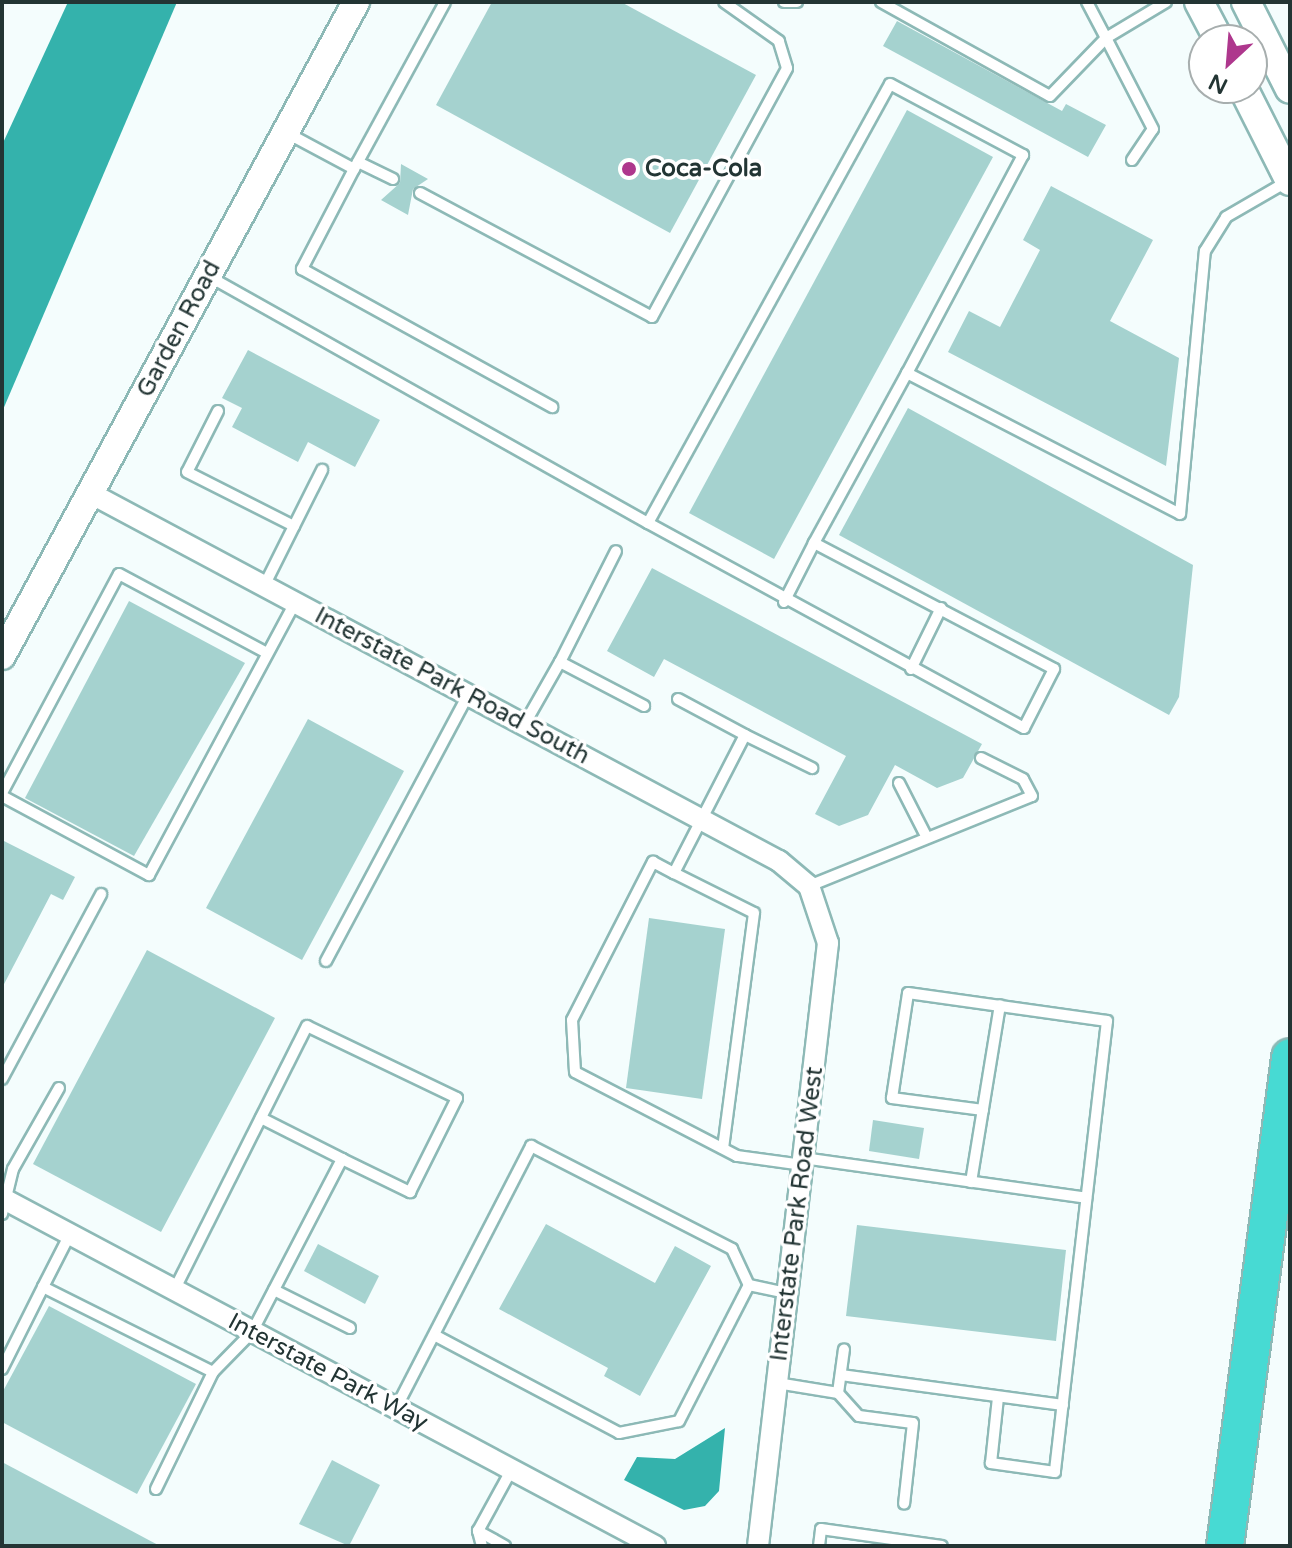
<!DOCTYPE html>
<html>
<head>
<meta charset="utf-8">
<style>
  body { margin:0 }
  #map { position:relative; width:1292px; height:1548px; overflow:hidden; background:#f4fdfd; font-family:"Varela Round",sans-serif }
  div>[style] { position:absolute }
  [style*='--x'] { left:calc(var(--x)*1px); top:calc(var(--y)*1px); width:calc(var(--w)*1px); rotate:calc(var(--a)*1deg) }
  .water>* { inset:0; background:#34b2ac }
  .building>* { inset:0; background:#a5d2cf }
  .roads { filter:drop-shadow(2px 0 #8db9b6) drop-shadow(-2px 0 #8db9b6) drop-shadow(0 2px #8db9b6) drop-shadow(0 -2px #8db9b6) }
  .service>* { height:10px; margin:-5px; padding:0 5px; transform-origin:5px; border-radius:5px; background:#fff }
  .minor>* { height:20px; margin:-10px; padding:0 10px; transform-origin:10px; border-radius:10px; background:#fff }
  .tertiary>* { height:26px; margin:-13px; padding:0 13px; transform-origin:13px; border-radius:13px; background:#fff }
  .secondary>* { height:28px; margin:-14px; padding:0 14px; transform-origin:14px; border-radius:14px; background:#fff }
  .motorway>* { height:36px; margin:-18px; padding:0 18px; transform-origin:18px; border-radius:18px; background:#47dad3 }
  .dots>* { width:22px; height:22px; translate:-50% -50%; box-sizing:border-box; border:4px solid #fff; border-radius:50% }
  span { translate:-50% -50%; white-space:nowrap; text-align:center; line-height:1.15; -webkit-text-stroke:7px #fff; paint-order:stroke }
  .poi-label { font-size:24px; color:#233534; font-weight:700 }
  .left { translate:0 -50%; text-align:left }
  .street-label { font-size:24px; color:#233534 }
  .frame { position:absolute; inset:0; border:4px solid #233534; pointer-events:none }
  .north { position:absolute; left:1188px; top:24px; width:80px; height:80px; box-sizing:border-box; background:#fff; border:2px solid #a7aeae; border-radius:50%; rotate:206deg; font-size:22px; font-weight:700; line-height:32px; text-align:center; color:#233534 }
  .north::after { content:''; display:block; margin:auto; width:28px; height:36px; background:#ae378d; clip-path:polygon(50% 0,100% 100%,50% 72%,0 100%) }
</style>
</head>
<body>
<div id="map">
  <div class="water">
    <i style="clip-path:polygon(68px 2px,177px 2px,2px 412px,2px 145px)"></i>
    <i style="clip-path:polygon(725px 1428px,719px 1491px,705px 1506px,684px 1510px,624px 1480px,637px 1457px,675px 1459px)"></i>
  </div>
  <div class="building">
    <i style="clip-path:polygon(492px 2px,621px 2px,756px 75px,670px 233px,436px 105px)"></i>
    <i style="clip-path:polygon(897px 21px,1062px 111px,1066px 104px,1106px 125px,1088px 157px,883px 46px)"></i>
    <i style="clip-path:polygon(907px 110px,993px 157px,774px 559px,689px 513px)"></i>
    <i style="clip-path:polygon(401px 164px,428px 179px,413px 189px,408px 215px,381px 200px,400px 183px)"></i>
    <i style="clip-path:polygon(1051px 186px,1153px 240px,1110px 321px,1179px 358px,1166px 466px,948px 352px,969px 311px,1000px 327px,1040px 250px,1023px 240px)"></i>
    <i style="clip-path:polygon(248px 350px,380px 420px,355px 467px,308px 442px,298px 462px,232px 427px,242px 408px,222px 398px)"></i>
    <i style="clip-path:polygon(908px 408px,1193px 565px,1179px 697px,1169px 715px,839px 535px)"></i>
    <i style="clip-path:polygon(652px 568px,982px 744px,963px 778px,937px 788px,895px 765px,868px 815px,839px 826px,815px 814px,846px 756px,664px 659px,654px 677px,607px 651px)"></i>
    <i style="clip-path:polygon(129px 601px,245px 663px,134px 856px,25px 798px)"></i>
    <i style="clip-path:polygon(308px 719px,404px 771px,302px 960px,206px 908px)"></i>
    <i style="clip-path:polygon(2px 840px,75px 877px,63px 900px,51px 894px,2px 988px)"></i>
    <i style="clip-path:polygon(649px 918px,725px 929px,702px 1099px,626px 1088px)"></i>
    <i style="clip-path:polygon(147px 950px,275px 1018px,161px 1232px,33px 1164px)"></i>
    <i style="clip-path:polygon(873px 1120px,924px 1128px,919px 1159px,869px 1151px)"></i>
    <i style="clip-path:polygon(546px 1224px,655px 1283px,675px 1246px,711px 1266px,640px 1396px,604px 1376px,608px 1368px,499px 1309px)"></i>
    <i style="clip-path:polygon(857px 1225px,1066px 1250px,1056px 1341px,846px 1316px)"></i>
    <i style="clip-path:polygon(318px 1244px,379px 1276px,365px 1304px,304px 1271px)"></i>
    <i style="clip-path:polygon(49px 1306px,196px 1384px,137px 1494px,2px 1422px,2px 1393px)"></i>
    <i style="clip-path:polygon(332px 1460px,380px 1485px,349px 1546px,299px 1524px)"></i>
    <i style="clip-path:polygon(2px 1462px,160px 1546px,2px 1546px)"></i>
  </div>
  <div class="roads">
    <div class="service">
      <i style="--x:784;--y:2;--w:13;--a:0"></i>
      <i style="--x:881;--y:2;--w:193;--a:29.1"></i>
      <i style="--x:1050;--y:96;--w:81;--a:-46"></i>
      <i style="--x:1106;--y:38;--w:41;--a:-117.8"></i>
      <i style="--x:287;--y:133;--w:76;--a:28.2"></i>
      <i style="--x:354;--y:169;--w:113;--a:117.5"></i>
      <i style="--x:302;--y:269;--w:286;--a:28.9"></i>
      <i style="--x:1132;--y:160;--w:37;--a:-56"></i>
      <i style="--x:1153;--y:129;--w:102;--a:-117.3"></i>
      <i style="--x:1106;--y:38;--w:70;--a:-31"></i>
      <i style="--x:358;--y:162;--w:39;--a:26"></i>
      <i style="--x:354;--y:169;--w:190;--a:-61.4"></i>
      <i style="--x:420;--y:193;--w:263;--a:28.1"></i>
      <i style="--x:652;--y:317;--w:283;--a:-61.5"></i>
      <i style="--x:787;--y:68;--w:28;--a:-107"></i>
      <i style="--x:779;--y:41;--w:67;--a:-144.7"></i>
      <i style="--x:210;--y:277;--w:502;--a:29.32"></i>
      <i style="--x:907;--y:373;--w:194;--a:118.7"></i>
      <i style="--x:814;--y:543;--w:271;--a:27.7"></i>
      <i style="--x:1054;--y:669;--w:66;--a:117"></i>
      <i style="--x:1024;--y:728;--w:428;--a:-151.4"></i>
      <i style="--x:648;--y:523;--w:501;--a:-61.13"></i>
      <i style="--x:890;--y:84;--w:151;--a:28.1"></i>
      <i style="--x:1023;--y:155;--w:247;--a:118"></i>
      <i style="--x:907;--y:373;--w:307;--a:27.3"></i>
      <i style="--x:1180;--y:514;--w:264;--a:-84.6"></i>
      <i style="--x:1205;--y:251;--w:40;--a:-58"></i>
      <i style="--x:1226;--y:217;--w:72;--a:-30.1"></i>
      <i style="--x:218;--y:411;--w:68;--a:116.9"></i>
      <i style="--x:187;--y:472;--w:120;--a:26.8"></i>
      <i style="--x:264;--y:586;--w:130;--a:-63.4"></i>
      <i style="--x:784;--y:602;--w:66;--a:-63"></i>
      <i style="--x:560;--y:662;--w:124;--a:-63.2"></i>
      <i style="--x:911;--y:669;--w:68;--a:-63.8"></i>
      <i style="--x:678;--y:699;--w:76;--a:28.2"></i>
      <i style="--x:524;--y:725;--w:73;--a:-60.3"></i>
      <i style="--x:560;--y:662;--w:95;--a:27.6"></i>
      <i style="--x:899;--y:783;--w:59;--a:63"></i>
      <i style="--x:2;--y:793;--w:248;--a:-61.9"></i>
      <i style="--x:119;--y:574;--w:168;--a:28.1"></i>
      <i style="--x:2;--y:796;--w:167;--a:28.3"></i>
      <i style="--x:149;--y:875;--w:309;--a:-61.8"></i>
      <i style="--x:674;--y:873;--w:89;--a:26.6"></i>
      <i style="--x:754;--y:913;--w:237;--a:97.5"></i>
      <i style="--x:809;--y:886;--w:240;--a:-22"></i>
      <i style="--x:1032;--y:796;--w:19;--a:-118"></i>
      <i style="--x:1023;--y:779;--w:47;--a:-153.4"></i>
      <i style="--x:326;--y:961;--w:302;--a:-61.9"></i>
      <i style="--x:2;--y:1079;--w:210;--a:-61.8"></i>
      <i style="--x:983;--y:1110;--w:92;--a:-172.5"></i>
      <i style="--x:892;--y:1098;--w:106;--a:-81.3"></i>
      <i style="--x:908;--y:993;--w:201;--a:8"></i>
      <i style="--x:1107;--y:1021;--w:454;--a:96.6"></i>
      <i style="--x:1055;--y:1472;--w:65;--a:-172"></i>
      <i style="--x:991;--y:1463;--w:65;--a:-83.9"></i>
      <i style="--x:261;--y:1118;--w:91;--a:26.8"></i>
      <i style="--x:803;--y:1158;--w:286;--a:8"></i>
      <i style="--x:803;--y:1165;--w:67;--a:-172.2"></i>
      <i style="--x:737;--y:1156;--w:182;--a:-152.6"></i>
      <i style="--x:575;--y:1072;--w:52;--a:-93.3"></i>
      <i style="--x:572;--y:1020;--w:178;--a:-62.9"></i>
      <i style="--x:653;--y:862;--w:24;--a:28"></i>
      <i style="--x:674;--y:873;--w:155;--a:-62.8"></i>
      <i style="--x:745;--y:735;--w:75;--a:26.2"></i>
      <i style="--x:971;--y:1182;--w:179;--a:-80.7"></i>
      <i style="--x:2;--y:1214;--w:46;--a:-76.3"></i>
      <i style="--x:13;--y:1169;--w:93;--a:-60.4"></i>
      <i style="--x:43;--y:1287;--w:59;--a:-63"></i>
      <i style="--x:274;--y:1290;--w:85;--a:26.6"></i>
      <i style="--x:436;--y:1336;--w:207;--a:27.9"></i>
      <i style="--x:619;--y:1433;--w:61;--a:-11.3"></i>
      <i style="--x:679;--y:1421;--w:153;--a:-62.8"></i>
      <i style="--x:2;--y:1369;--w:92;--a:-63.4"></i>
      <i style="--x:43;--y:1287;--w:190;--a:26.6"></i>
      <i style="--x:841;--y:1375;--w:224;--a:7.7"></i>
      <i style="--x:777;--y:1383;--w:62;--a:9.3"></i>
      <i style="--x:838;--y:1393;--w:31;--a:48"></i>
      <i style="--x:859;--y:1416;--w:54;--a:7.4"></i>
      <i style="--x:913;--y:1423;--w:81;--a:96.3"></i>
      <i style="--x:838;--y:1393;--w:44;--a:-82.2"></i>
      <i style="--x:396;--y:1408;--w:295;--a:-62.7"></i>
      <i style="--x:531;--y:1146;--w:226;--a:27.1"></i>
      <i style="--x:732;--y:1249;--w:40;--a:65"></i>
      <i style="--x:749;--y:1285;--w:40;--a:12"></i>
      <i style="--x:156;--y:1489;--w:130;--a:-64"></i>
      <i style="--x:213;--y:1372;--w:56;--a:-45.7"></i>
      <i style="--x:252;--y:1332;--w:195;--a:-62.5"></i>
      <i style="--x:342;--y:1159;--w:76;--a:25.9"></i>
      <i style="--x:410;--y:1192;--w:105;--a:-63.4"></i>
      <i style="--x:457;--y:1098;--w:166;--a:-154.4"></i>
      <i style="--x:307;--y:1026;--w:296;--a:116.7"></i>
      <i style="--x:478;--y:1531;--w:71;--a:-61.3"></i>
      <i style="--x:482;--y:1546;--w:16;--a:-105"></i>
      <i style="--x:478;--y:1531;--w:31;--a:29"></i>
      <i style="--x:819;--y:1546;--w:17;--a:-83"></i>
      <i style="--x:821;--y:1529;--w:122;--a:8"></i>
    </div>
    <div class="minor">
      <i style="--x:90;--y:493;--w:781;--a:28.11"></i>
      <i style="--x:779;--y:861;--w:39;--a:40"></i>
      <i style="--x:809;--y:886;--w:60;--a:71.6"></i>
      <i style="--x:828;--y:943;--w:607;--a:96.62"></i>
      <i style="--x:2;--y:1198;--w:740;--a:28.05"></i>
    </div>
    <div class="tertiary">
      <i style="--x:2;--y:656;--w:744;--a:-61.57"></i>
    </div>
    <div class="secondary">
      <i style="--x:1199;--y:2;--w:43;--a:62.2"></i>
      <i style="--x:1246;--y:2;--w:97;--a:63.2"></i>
      <i style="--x:1243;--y:88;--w:104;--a:63.2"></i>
    </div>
    <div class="motorway">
      <i style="--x:1225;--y:1546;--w:493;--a:-82.4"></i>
    </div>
  </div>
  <div class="dots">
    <i style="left:629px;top:169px;background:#ae378d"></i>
  </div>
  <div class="poi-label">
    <span class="left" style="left:645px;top:169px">Coca-Cola</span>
  </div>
  <div class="street-label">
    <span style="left:179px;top:329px;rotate:-62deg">Garden Road</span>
    <span style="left:452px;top:686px;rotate:28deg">Interstate Park Road South</span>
    <span style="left:797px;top:1214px;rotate:-83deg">Interstate Park Road West</span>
    <span style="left:328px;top:1372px;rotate:28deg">Interstate Park Way</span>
  </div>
  <div class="frame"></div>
  <div class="north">N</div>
</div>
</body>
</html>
